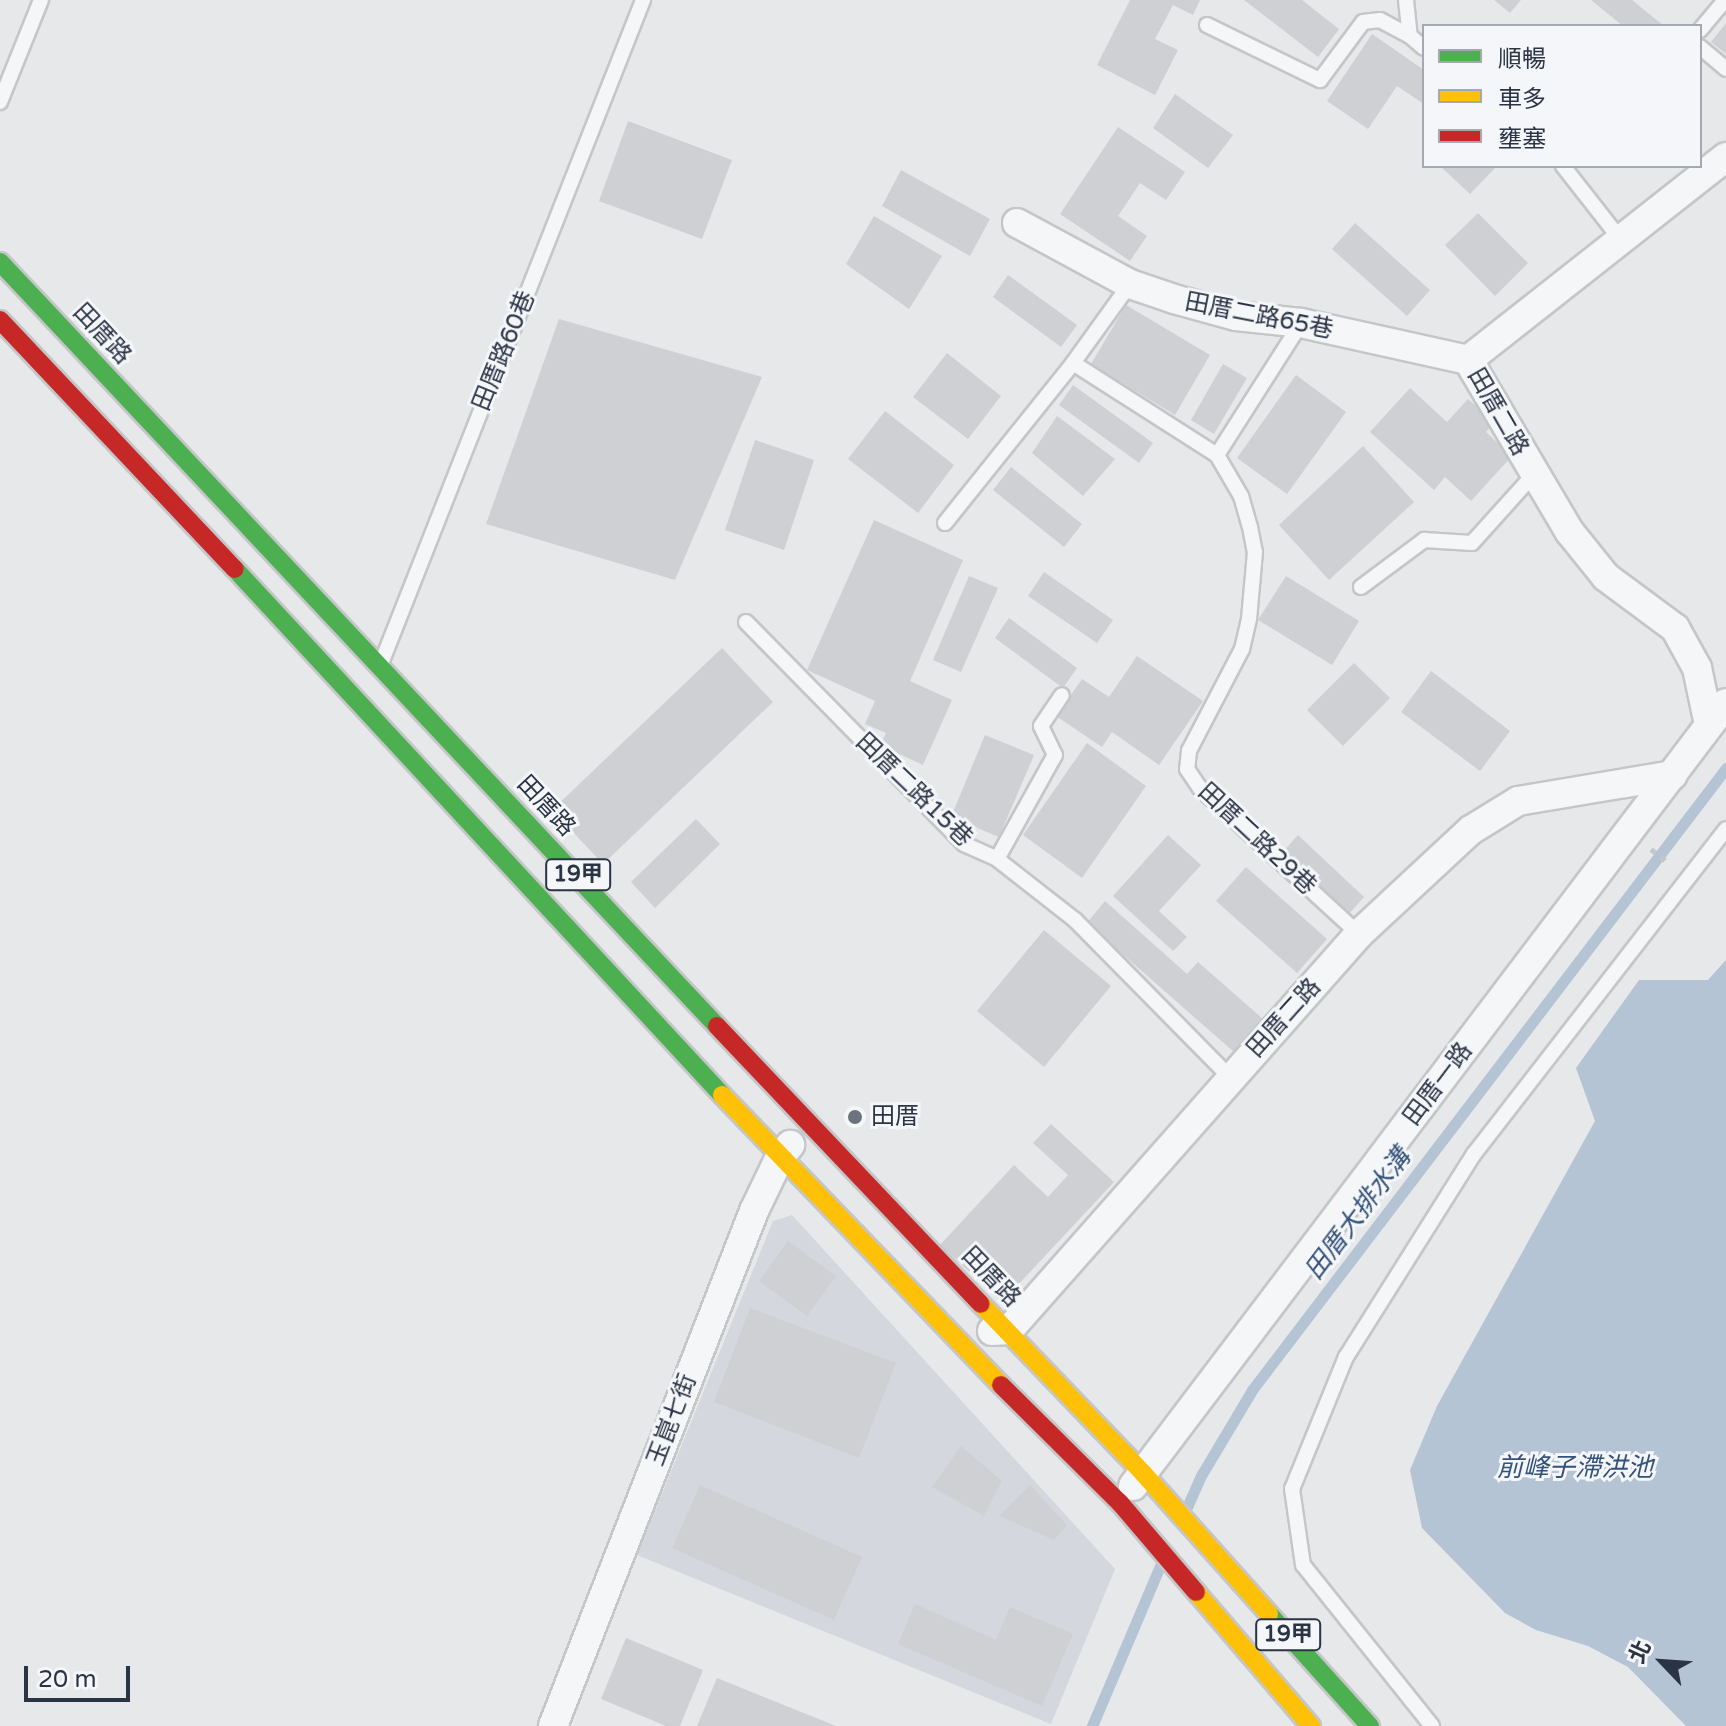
<!DOCTYPE html>
<html>
<head>
<meta charset="utf-8">
<style>
  body { margin:0 }
  #map { position:relative; width:1726px; height:1726px; overflow:hidden; background:#e6e8ea; font-family:"Varela Round","Noto Sans TC",sans-serif }
  div>[style] { position:absolute }
  [style*='--x'] { left:calc(var(--x)*1px); top:calc(var(--y)*1px); width:calc(var(--w)*1px); rotate:calc(var(--a)*1deg) }
  .built>* { inset:0; background:#d4d7dd }
  .water>* { inset:0; background:#b4c4d5 }
  .stream>* { height:11px; margin:-5.5px; padding:0 5.5px; transform-origin:5.5px; border-radius:5.5px; background:#b4c4d5 }
  .building>* { inset:0; background:#ced0d3 }
  .path>* { height:5px; margin-top:-2.5px; transform-origin:0; background:repeating-linear-gradient(90deg,#c5c6ca 0 6px,transparent 0 12px) }
  .roads { filter:drop-shadow(2px 0 #c4c6c8) drop-shadow(-2px 0 #c4c6c8) drop-shadow(0 2px #c4c6c8) drop-shadow(0 -2px #c4c6c8) }
  .lane>* { height:14px; margin:-7px; padding:0 7px; transform-origin:7px; border-radius:7px; background:#f5f6f7 }
  .street>* { height:28px; margin:-14px; padding:0 14px; transform-origin:14px; border-radius:14px; background:#f5f6f7 }
  .fast>* { height:18px; margin:-9px; padding:0 9px; transform-origin:9px; border-radius:9px; background:#4caf50 }
  .slow>* { height:18px; margin:-9px; padding:0 9px; transform-origin:9px; border-radius:9px; background:#ffc107 }
  .jam>* { height:18px; margin:-9px; padding:0 9px; transform-origin:9px; border-radius:9px; background:#c62828 }
  .dots>* { width:22px; height:22px; translate:-50% -50%; box-sizing:border-box; border:4px solid #f4f6f9; border-radius:50% }
  span { translate:-50% -50%; white-space:nowrap; text-align:center; line-height:1.15; -webkit-text-stroke:6px #f4f6f9; paint-order:stroke }
  .shield-label span { padding:2px 6px; background:#f4f6f9; border:2px solid; border-radius:6px; -webkit-text-stroke-width:0 }
  .shield-label { font-size:22px; color:#2b3445; font-weight:700 }
  .street-label { font-size:24px; color:#2b3445 }
  .poi-label { font-size:24px; color:#2b3445 }
  .left { translate:0 -50%; text-align:left }
  .water-label { font-size:26px; color:#34527a; font-style:italic }
  .legend { position:absolute; left:1422px; top:24px; width:280px; height:144px; box-sizing:border-box; background:#f4f6f9; border:2px solid #a4a8b1; margin:0; padding:10px 14px; list-style:none; font-size:24px; color:#2b3445 }
  .legend li { display:flex; align-items:center; gap:16px; height:40px }
  .legend b { width:40px; border:2px solid #a4a8b1 }
  .north { position:absolute; left:1622px; top:1622px; width:80px; height:80px; -webkit-text-stroke:6px #f4f6f9; paint-order:stroke; rotate:295deg; font-size:22px; font-weight:700; line-height:32px; text-align:center; color:#2b3445 }
  .north::after { content:''; display:block; margin:auto; width:28px; height:36px; background:#2b3445; clip-path:polygon(50% 0,100% 100%,50% 72%,0 100%) }
  .scale { position:absolute; left:24px; top:1666px; width:106px; height:36px; box-sizing:border-box; border:4px solid #2b3445; border-top:0; padding-left:10px; font-size:24px; line-height:28px; white-space:nowrap; color:#2b3445; -webkit-text-stroke:6px #f4f6f9; paint-order:stroke }
</style>
</head>
<body>
<div id="map">
  <div class="built">
    <i style="clip-path:polygon(792px 1215px,1115px 1569px,1051px 1724px,637px 1555px,773px 1221px)"></i>
  </div>
  <div class="water">
    <i style="clip-path:polygon(1726px 960px,1726px 1726px,1686px 1726px,1628px 1667px,1588px 1646px,1536px 1630px,1505px 1613px,1422px 1528px,1410px 1470px,1437px 1406px,1595px 1121px,1576px 1068px,1639px 980px,1708px 980px)"></i>
  </div>
  <div class="stream">
    <i style="--x:1187;--y:1507;--w:36;--a:-66"></i>
    <i style="--x:1202;--y:1474;--w:98;--a:-59.2"></i>
    <i style="--x:1252;--y:1390;--w:782;--a:-52.69"></i>
    <i style="--x:1092;--y:1726;--w:174;--a:-67"></i>
  </div>
  <div class="building">
    <i style="clip-path:polygon(1130px 0,1200px 0,1193px 15px,1173px 5px,1155px 39px,1178px 50px,1155px 95px,1097px 65px)"></i>
    <i style="clip-path:polygon(1244px 0,1302px 0,1339px 29px,1318px 57px)"></i>
    <i style="clip-path:polygon(1494px 0,1521px 0,1510px 13px)"></i>
    <i style="clip-path:polygon(1591px 0,1632px 0,1664px 26px,1623px 26px)"></i>
    <i style="clip-path:polygon(1726px 23px,1726px 54px,1711px 42px)"></i>
    <i style="clip-path:polygon(1372px 34px,1424px 70px,1424px 104px,1397px 86px,1368px 129px,1327px 101px)"></i>
    <i style="clip-path:polygon(1175px 94px,1233px 135px,1208px 168px,1153px 128px)"></i>
    <i style="clip-path:polygon(628px 121px,732px 160px,702px 239px,599px 201px)"></i>
    <i style="clip-path:polygon(1118px 127px,1185px 172px,1166px 200px,1140px 183px,1118px 216px,1147px 236px,1130px 261px,1060px 214px)"></i>
    <i style="clip-path:polygon(1440px 166px,1497px 166px,1470px 194px)"></i>
    <i style="clip-path:polygon(901px 170px,990px 219px,970px 256px,882px 206px)"></i>
    <i style="clip-path:polygon(1478px 213px,1528px 263px,1495px 296px,1445px 245px)"></i>
    <i style="clip-path:polygon(874px 216px,942px 256px,909px 309px,846px 264px)"></i>
    <i style="clip-path:polygon(1355px 223px,1430px 290px,1407px 316px,1332px 249px)"></i>
    <i style="clip-path:polygon(1008px 275px,1077px 325px,1061px 347px,993px 297px)"></i>
    <i style="clip-path:polygon(1126px 305px,1210px 355px,1175px 415px,1091px 364px)"></i>
    <i style="clip-path:polygon(559px 319px,762px 377px,675px 580px,486px 524px)"></i>
    <i style="clip-path:polygon(947px 353px,1001px 396px,968px 439px,913px 397px)"></i>
    <i style="clip-path:polygon(1223px 364px,1247px 378px,1214px 434px,1191px 420px)"></i>
    <i style="clip-path:polygon(1296px 375px,1346px 412px,1287px 494px,1237px 458px)"></i>
    <i style="clip-path:polygon(1073px 385px,1153px 443px,1139px 463px,1059px 405px)"></i>
    <i style="clip-path:polygon(1410px 388px,1447px 422px,1468px 399px,1494px 422px,1486px 432px,1512px 456px,1471px 501px,1445px 477px,1434px 490px,1370px 432px)"></i>
    <i style="clip-path:polygon(885px 411px,954px 465px,918px 513px,848px 459px)"></i>
    <i style="clip-path:polygon(1057px 416px,1115px 459px,1083px 496px,1032px 453px)"></i>
    <i style="clip-path:polygon(755px 440px,814px 460px,784px 550px,725px 530px)"></i>
    <i style="clip-path:polygon(1363px 446px,1414px 502px,1329px 580px,1279px 525px)"></i>
    <i style="clip-path:polygon(1011px 467px,1082px 524px,1064px 547px,993px 490px)"></i>
    <i style="clip-path:polygon(874px 520px,963px 560px,910px 681px,952px 700px,923px 765px,880px 745px,886px 733px,865px 724px,875px 701px,807px 670px)"></i>
    <i style="clip-path:polygon(1044px 572px,1113px 620px,1097px 643px,1028px 596px)"></i>
    <i style="clip-path:polygon(969px 576px,998px 588px,961px 672px,933px 660px)"></i>
    <i style="clip-path:polygon(1286px 576px,1359px 621px,1332px 665px,1258px 620px)"></i>
    <i style="clip-path:polygon(1009px 618px,1077px 668px,1063px 688px,995px 638px)"></i>
    <i style="clip-path:polygon(722px 648px,773px 702px,603px 864px,552px 810px)"></i>
    <i style="clip-path:polygon(1137px 656px,1203px 701px,1159px 765px,1112px 732px,1102px 747px,1056px 716px,1082px 679px,1109px 697px)"></i>
    <i style="clip-path:polygon(1354px 663px,1390px 698px,1343px 746px,1307px 710px)"></i>
    <i style="clip-path:polygon(1431px 671px,1510px 731px,1480px 771px,1401px 712px)"></i>
    <i style="clip-path:polygon(985px 735px,1034px 755px,999px 837px,951px 817px)"></i>
    <i style="clip-path:polygon(1087px 743px,1146px 786px,1082px 878px,1023px 835px)"></i>
    <i style="clip-path:polygon(696px 819px,720px 844px,655px 908px,631px 882px)"></i>
    <i style="clip-path:polygon(1168px 835px,1201px 865px,1159px 911px,1187px 937px,1173px 951px,1113px 896px)"></i>
    <i style="clip-path:polygon(1298px 835px,1364px 897px,1348px 915px,1282px 853px)"></i>
    <i style="clip-path:polygon(1246px 867px,1327px 939px,1297px 973px,1216px 901px)"></i>
    <i style="clip-path:polygon(1105px 901px,1187px 974px,1198px 962px,1263px 1019px,1234px 1052px,1087px 923px)"></i>
    <i style="clip-path:polygon(1044px 930px,1111px 986px,1044px 1067px,977px 1011px)"></i>
    <i style="clip-path:polygon(1051px 1124px,1114px 1182px,1002px 1302px,940px 1245px,1014px 1165px,1048px 1197px,1068px 1175px,1033px 1143px)"></i>
    <i style="clip-path:polygon(788px 1241px,836px 1276px,807px 1316px,759px 1281px)"></i>
    <i style="clip-path:polygon(750px 1308px,896px 1363px,859px 1458px,714px 1402px)"></i>
    <i style="clip-path:polygon(961px 1446px,1002px 1481px,984px 1516px,932px 1487px)"></i>
    <i style="clip-path:polygon(700px 1485px,862px 1557px,834px 1620px,672px 1548px)"></i>
    <i style="clip-path:polygon(1030px 1485px,1067px 1525px,1054px 1540px,999px 1516px)"></i>
    <i style="clip-path:polygon(915px 1604px,996px 1640px,1010px 1607px,1073px 1634px,1042px 1706px,898px 1644px)"></i>
    <i style="clip-path:polygon(626px 1638px,703px 1670px,680px 1726px,666px 1726px,601px 1699px)"></i>
    <i style="clip-path:polygon(717px 1678px,836px 1726px,697px 1726px)"></i>
  </div>
  <div class="path">
    <i style="--x:1651;--y:849;--w:23;--a:38"></i>
  </div>
  <div class="roads">
    <div class="lane">
      <i style="--x:1406;--y:0;--w:36;--a:84"></i>
      <i style="--x:1410;--y:36;--w:18;--a:41"></i>
      <i style="--x:1207;--y:25;--w:126;--a:26"></i>
      <i style="--x:1320;--y:80;--w:72;--a:-53.4"></i>
      <i style="--x:1363;--y:22;--w:17;--a:-7"></i>
      <i style="--x:1380;--y:20;--w:34;--a:28"></i>
      <i style="--x:1700;--y:30;--w:39;--a:-50"></i>
      <i style="--x:1700;--y:47;--w:34;--a:40"></i>
      <i style="--x:0;--y:102;--w:110;--a:-68.1"></i>
      <i style="--x:1563;--y:166;--w:94;--a:51.9"></i>
      <i style="--x:1073;--y:363;--w:97;--a:-54.2"></i>
      <i style="--x:1217;--y:455;--w:156;--a:-57.5"></i>
      <i style="--x:945;--y:523;--w:205;--a:-51.3"></i>
      <i style="--x:1073;--y:363;--w:171;--a:32.6"></i>
      <i style="--x:1217;--y:455;--w:48;--a:59.7"></i>
      <i style="--x:1241;--y:496;--w:32;--a:74"></i>
      <i style="--x:1250;--y:527;--w:25;--a:79"></i>
      <i style="--x:1255;--y:552;--w:67;--a:95.1"></i>
      <i style="--x:1249;--y:619;--w:31;--a:103"></i>
      <i style="--x:1242;--y:649;--w:115;--a:117.5"></i>
      <i style="--x:1189;--y:751;--w:18;--a:96"></i>
      <i style="--x:1187;--y:769;--w:23;--a:56"></i>
      <i style="--x:1200;--y:788;--w:216;--a:42.6"></i>
      <i style="--x:1361;--y:587;--w:79;--a:-36.7"></i>
      <i style="--x:1424;--y:540;--w:48;--a:3.6"></i>
      <i style="--x:1472;--y:543;--w:94;--a:-48"></i>
      <i style="--x:746;--y:622;--w:311;--a:45.5"></i>
      <i style="--x:964;--y:844;--w:36;--a:24"></i>
      <i style="--x:997;--y:859;--w:99;--a:38"></i>
      <i style="--x:1075;--y:920;--w:222;--a:45.4"></i>
      <i style="--x:382;--y:661;--w:711;--a:-68.45"></i>
      <i style="--x:997;--y:859;--w:119;--a:-60.9"></i>
      <i style="--x:1055;--y:755;--w:32;--a:-116"></i>
      <i style="--x:1041;--y:726;--w:37;--a:-56"></i>
      <i style="--x:1432;--y:1726;--w:206;--a:-128.7"></i>
      <i style="--x:1303;--y:1565;--w:77;--a:-98.2"></i>
      <i style="--x:1292;--y:1489;--w:143;--a:-67.8"></i>
      <i style="--x:1346;--y:1357;--w:240;--a:-57.8"></i>
      <i style="--x:1474;--y:1154;--w:411;--a:-52.2"></i>
    </div>
    <div class="street">
      <i style="--x:1017;--y:223;--w:128;--a:28.4"></i>
      <i style="--x:1130;--y:284;--w:46;--a:18.8"></i>
      <i style="--x:1174;--y:299;--w:64;--a:15.3"></i>
      <i style="--x:1236;--y:316;--w:65;--a:6.1"></i>
      <i style="--x:1301;--y:323;--w:171;--a:12.5"></i>
      <i style="--x:1468;--y:360;--w:199;--a:59.4"></i>
      <i style="--x:1569;--y:531;--w:59;--a:51.2"></i>
      <i style="--x:1606;--y:577;--w:86;--a:36.5"></i>
      <i style="--x:1675;--y:628;--w:46;--a:61.2"></i>
      <i style="--x:1697;--y:668;--w:58;--a:78.1"></i>
      <i style="--x:1468;--y:360;--w:328;--a:-38.2"></i>
      <i style="--x:992;--y:1331;--w:17;--a:-3"></i>
      <i style="--x:1009;--y:1330;--w:529;--a:-48.53"></i>
      <i style="--x:1359;--y:934;--w:153;--a:-42.9"></i>
      <i style="--x:1471;--y:830;--w:55;--a:-31.7"></i>
      <i style="--x:1518;--y:801;--w:157;--a:-9.5"></i>
      <i style="--x:1133;--y:1486;--w:982;--a:-52.86"></i>
      <i style="--x:553;--y:1726;--w:553;--a:-68.68"></i>
      <i style="--x:754;--y:1211;--w:60;--a:-64.3"></i>
      <i style="--x:780;--y:1157;--w:16;--a:-50"></i>
    </div>
    <div class="fast">
      <i style="--x:0;--y:262;--w:1048;--a:46.82"></i>
      <i style="--x:235;--y:569;--w:717;--a:47.2"></i>
      <i style="--x:1269;--y:1614;--w:151;--a:48"></i>
    </div>
    <div class="slow">
      <i style="--x:722;--y:1095;--w:402;--a:46.1"></i>
      <i style="--x:981;--y:1304;--w:234;--a:46.2"></i>
      <i style="--x:1143;--y:1473;--w:189;--a:48.2"></i>
      <i style="--x:1196;--y:1592;--w:177;--a:49.4"></i>
    </div>
    <div class="jam">
      <i style="--x:0;--y:320;--w:342;--a:46.7"></i>
      <i style="--x:717;--y:1026;--w:383;--a:46.5"></i>
      <i style="--x:1001;--y:1385;--w:168;--a:44.8"></i>
      <i style="--x:1120;--y:1503;--w:117;--a:49.5"></i>
    </div>
  </div>
  <div class="dots">
    <i style="left:855px;top:1117px;background:#6c737f"></i>
  </div>
  <div class="shield-label">
    <span style="left:578px;top:875px">19甲</span>
    <span style="left:1288px;top:1635px">19甲</span>
  </div>
  <div class="street-label">
    <span style="left:1259px;top:316px;rotate:11deg">田厝二路65巷</span>
    <span style="left:102px;top:334px;rotate:47deg">田厝路</span>
    <span style="left:504px;top:351px;rotate:-68deg">田厝路60巷</span>
    <span style="left:1498px;top:412px;rotate:60deg">田厝二路</span>
    <span style="left:914px;top:790px;rotate:44deg">田厝二路15巷</span>
    <span style="left:546px;top:806px;rotate:47deg">田厝路</span>
    <span style="left:1257px;top:839px;rotate:43deg">田厝二路29巷</span>
    <span style="left:1284px;top:1018px;rotate:-48deg">田厝二路</span>
    <span style="left:1438px;top:1084px;rotate:-53deg">田厝一路</span>
    <span style="left:991px;top:1277px;rotate:46deg">田厝路</span>
    <span style="left:672px;top:1420px;rotate:-69deg">玉崑七街</span>
  </div>
  <div class="poi-label">
    <span class="left" style="left:871px;top:1117px">田厝</span>
  </div>
  <div class="water-label">
    <span style="left:1358px;top:1214px;rotate:-53deg">田厝大排水溝</span>
    <span style="left:1575px;top:1468px">前峰子滯洪池</span>
  </div>
  <ul class="legend">
  <li><b style="height:10px;background:#4caf50"></b>順暢</li>
  <li><b style="height:10px;background:#ffc107"></b>車多</li>
  <li><b style="height:10px;background:#c62828"></b>壅塞</li>
  </ul>
  <div class="north">北</div>
  <div class="scale">20 m</div>
</div>
</body>
</html>
